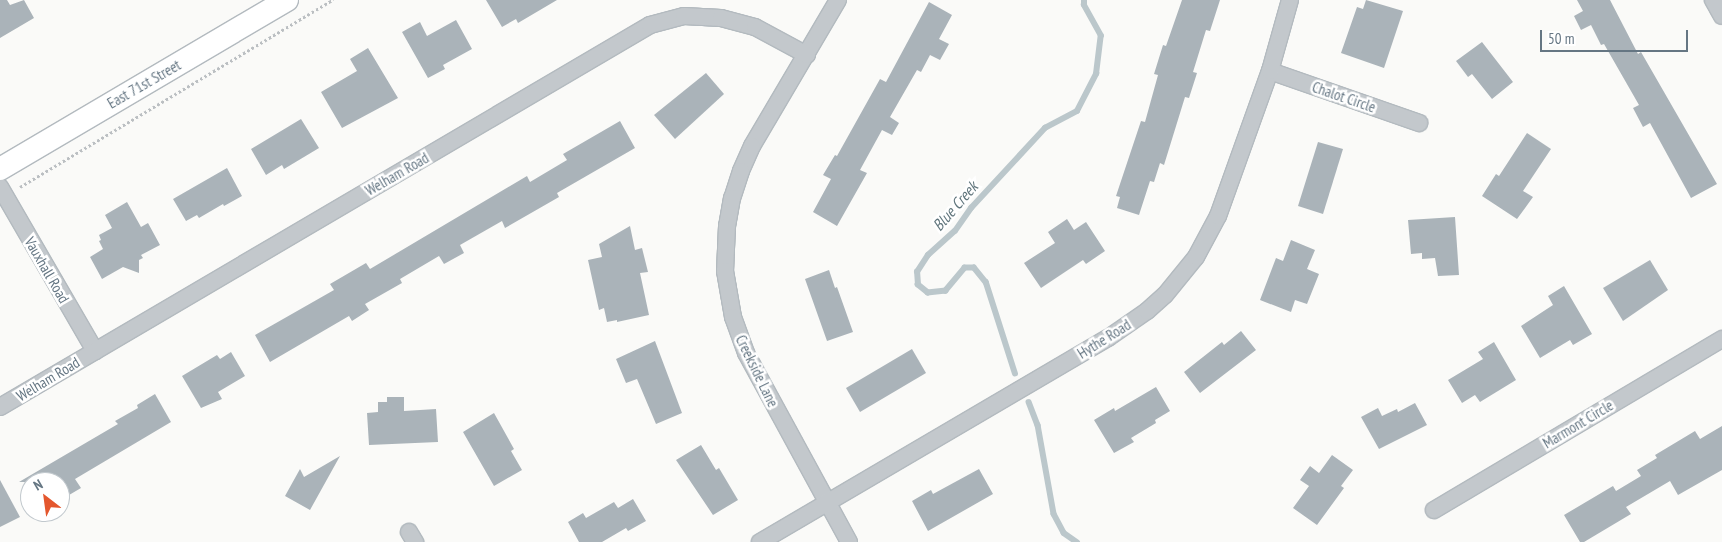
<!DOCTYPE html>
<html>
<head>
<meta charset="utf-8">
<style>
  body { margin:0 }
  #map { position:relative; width:1722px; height:542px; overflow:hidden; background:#fafaf8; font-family:"PT Sans Narrow",sans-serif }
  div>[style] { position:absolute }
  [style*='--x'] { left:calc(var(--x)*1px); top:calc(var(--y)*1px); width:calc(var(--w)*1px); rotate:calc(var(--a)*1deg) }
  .stream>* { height:5.5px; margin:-2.75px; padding:0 2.75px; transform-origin:2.75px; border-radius:2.75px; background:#bbc7cb }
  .building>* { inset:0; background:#aab3b9 }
  .path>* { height:3px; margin-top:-1.5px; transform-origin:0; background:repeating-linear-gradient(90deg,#bbbfc2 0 2.5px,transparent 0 5px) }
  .roads { filter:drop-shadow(1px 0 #b3babf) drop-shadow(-1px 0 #b3babf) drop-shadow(0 1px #b3babf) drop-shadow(0 -1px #b3babf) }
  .street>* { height:16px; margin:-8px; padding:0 8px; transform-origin:8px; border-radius:8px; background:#c3c8cc }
  .secondary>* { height:22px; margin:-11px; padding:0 11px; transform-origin:11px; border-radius:11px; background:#fff }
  span { translate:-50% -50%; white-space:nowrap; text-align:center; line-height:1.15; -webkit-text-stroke:5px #fff; paint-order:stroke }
  .street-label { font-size:15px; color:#657683 }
  .water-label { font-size:16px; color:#60757c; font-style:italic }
  .north { position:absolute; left:20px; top:472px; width:50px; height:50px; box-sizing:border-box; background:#fff; border:1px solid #c1c8cd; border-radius:50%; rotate:330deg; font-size:14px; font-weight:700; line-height:20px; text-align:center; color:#657683 }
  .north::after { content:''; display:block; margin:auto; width:18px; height:22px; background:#e4572e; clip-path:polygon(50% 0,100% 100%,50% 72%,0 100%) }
  .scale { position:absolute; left:1540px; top:30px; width:148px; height:22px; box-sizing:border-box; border:2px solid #657683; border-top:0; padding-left:6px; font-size:15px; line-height:18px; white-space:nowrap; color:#657683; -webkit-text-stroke:4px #fff; paint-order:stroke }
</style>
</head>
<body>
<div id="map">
  <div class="stream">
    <i style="--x:1015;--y:374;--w:96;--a:-107.7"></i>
    <i style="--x:986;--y:283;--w:19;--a:-129"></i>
    <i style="--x:974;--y:268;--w:9;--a:180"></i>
    <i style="--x:965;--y:268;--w:30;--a:130"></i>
    <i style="--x:946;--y:291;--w:18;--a:174"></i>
    <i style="--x:928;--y:293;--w:13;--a:-141"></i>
    <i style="--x:918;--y:285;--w:13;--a:-94"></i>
    <i style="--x:917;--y:272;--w:20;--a:-57"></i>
    <i style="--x:928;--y:255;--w:36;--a:-42"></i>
    <i style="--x:955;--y:231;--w:28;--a:-55"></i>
    <i style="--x:971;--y:208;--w:109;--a:-47.2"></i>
    <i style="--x:1045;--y:128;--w:36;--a:-28"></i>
    <i style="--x:1077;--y:111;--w:42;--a:-62.8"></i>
    <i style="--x:1096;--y:74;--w:38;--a:-83"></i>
    <i style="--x:1101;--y:36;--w:35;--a:-119"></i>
    <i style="--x:1084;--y:5;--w:5;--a:-90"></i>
    <i style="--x:1029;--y:402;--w:25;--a:69"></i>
    <i style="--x:1038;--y:425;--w:90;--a:79.8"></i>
    <i style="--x:1054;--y:514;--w:21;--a:62"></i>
    <i style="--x:1064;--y:533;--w:16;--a:35"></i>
  </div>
  <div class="building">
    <i style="clip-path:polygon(0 0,7px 0,10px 5px,24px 0,34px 18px,0 38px)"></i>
    <i style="clip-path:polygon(486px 0,557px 0,518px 23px,516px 19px,502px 27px)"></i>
    <i style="clip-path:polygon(1182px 0,1220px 0,1210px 31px,1206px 30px,1193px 72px,1197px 73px,1189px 98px,1185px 97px,1164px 165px,1160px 163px,1154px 182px,1150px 181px,1139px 215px,1117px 208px,1120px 197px,1116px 196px,1141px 121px,1145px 122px,1158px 75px,1154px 74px,1163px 45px,1166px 46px)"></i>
    <i style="clip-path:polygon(1366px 0,1403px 11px,1384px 68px,1341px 53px,1357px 7px,1363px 9px)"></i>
    <i style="clip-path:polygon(1577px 0,1610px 0,1638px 54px,1641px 52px,1717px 184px,1691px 198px,1650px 123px,1643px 127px,1633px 108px,1639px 105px,1604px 44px,1601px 45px,1591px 25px,1581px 30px,1574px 16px,1583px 11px)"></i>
    <i style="clip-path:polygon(929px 2px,952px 15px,939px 39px,949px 44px,940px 60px,930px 55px,921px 72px,917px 70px,890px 117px,899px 123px,892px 135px,882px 130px,860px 170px,867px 173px,837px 226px,813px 212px,831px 179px,823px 175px,835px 155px,837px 156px,880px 79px,886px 82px)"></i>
    <i style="clip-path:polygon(456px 20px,472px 49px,443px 65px,445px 69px,428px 78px,402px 32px,420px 22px,427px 36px)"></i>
    <i style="clip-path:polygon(1482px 42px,1513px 82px,1492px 99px,1472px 74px,1468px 77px,1456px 61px)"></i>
    <i style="clip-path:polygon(368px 48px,398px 98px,342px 128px,321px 92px,357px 71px,350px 59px)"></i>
    <i style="clip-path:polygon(706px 73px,724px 94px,675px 139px,654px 115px)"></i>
    <i style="clip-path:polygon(301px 119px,319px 148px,284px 169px,282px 165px,266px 175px,251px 149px)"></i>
    <i style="clip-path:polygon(620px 121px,635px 148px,557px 193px,559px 197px,505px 228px,502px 221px,460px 245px,464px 253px,444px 264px,439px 256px,400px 279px,402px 283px,365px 304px,369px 310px,352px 321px,349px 316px,270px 362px,255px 335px,334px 290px,330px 284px,366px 263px,370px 269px,527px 176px,530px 182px,567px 160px,563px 154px)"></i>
    <i style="clip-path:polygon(1527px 133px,1551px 149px,1523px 191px,1533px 197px,1517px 219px,1482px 196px,1496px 174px,1499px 176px)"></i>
    <i style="clip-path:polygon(1318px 142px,1343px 149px,1323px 214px,1298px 206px)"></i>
    <i style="clip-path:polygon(227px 168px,242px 196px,224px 206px,223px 204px,199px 218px,197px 215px,186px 221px,173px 199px)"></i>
    <i style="clip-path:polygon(127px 202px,141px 227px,148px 223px,160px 245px,141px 255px,143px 258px,139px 260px,139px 273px,123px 267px,102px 279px,90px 257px,103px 249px,99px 241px,101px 240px,99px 235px,112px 228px,105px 215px)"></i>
    <i style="clip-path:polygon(1455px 217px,1459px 275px,1438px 276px,1435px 258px,1422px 259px,1422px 253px,1411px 254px,1408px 220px)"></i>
    <i style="clip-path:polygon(1067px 219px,1074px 230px,1086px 222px,1105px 251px,1086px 264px,1083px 260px,1041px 288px,1024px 263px,1055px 243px,1048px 232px)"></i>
    <i style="clip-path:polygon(630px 226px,635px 250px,642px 248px,648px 272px,640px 273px,649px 315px,617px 322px,617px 320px,607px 322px,604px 308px,599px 310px,588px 260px,602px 257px,599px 244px)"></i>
    <i style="clip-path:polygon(1291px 240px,1315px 250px,1307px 269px,1319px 274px,1307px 304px,1295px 300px,1291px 312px,1260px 300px,1276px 258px,1283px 261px)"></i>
    <i style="clip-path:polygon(1650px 260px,1668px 290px,1623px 321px,1603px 288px)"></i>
    <i style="clip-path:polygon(829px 270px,835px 288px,837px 287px,853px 332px,827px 341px,805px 279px)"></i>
    <i style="clip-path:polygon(1564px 286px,1592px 334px,1573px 345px,1570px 340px,1540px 358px,1521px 326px,1553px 305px,1548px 296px)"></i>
    <i style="clip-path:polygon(1241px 331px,1256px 350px,1200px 393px,1184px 372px,1222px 342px,1224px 345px)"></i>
    <i style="clip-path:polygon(655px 341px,682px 413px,656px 424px,637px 379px,626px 383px,616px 359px)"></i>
    <i style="clip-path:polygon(1494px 342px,1516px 380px,1480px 402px,1475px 395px,1462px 403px,1448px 380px,1483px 359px,1478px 352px)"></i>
    <i style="clip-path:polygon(912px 349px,926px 373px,860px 412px,846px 388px)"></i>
    <i style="clip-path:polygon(231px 352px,245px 376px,218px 392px,222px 399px,201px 408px,182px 376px,217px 355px,220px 359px)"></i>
    <i style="clip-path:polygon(1156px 387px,1170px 411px,1155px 420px,1156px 423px,1131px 438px,1134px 442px,1114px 453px,1094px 420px,1114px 408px,1115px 411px)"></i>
    <i style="clip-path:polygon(155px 394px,171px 422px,75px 479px,81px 488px,64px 498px,60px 492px,60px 482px,19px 482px,118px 424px,115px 421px,138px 408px,137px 405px)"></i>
    <i style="clip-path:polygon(387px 397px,404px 397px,404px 411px,436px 409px,438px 442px,369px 445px,367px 413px,378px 412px,378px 402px,387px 402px)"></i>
    <i style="clip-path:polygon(1415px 403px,1427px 425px,1379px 449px,1361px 417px,1378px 408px,1382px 416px,1397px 409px,1398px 412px)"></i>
    <i style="clip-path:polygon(494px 413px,514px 449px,511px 451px,522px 470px,494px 486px,463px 432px)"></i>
    <i style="clip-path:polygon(1722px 426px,1722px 470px,1678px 495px,1670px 481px,1626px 507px,1631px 514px,1584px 542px,1580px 542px,1564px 515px,1613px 486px,1616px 491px,1641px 476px,1637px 470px,1657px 458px,1655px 455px,1695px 431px,1700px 439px)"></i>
    <i style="clip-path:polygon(701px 445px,716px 470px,719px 468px,738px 500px,713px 515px,676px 460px)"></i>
    <i style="clip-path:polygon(1332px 455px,1353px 470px,1341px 486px,1344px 488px,1317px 525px,1293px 508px,1309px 486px,1300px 480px,1310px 466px,1319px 473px)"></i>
    <i style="clip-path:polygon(340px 456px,310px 510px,285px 496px,300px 469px,304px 477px)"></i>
    <i style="clip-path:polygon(979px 469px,993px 494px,928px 531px,912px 501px,931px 490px,933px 494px)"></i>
    <i style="clip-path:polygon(0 480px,20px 517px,0 527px)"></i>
    <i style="clip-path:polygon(633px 499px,646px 521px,628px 531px,626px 528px,602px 542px,579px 542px,568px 522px,583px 513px,586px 518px,614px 502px,618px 508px)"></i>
  </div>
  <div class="path">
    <i style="--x:20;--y:187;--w:365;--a:-30.9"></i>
  </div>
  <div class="roads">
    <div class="street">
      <i style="--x:838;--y:0;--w:169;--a:120.5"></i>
      <i style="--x:752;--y:146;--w:27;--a:114"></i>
      <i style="--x:741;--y:171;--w:28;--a:108"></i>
      <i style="--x:732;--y:198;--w:28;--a:100"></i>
      <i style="--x:727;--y:226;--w:45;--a:92.5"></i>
      <i style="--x:725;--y:271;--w:47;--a:80.1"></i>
      <i style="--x:733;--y:317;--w:38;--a:70"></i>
      <i style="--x:746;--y:353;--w:215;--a:61.4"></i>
      <i style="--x:1713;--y:0;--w:18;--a:61"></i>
      <i style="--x:1270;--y:71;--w:158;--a:19.2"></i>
      <i style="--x:0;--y:187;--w:190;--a:59.9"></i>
      <i style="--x:0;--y:407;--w:754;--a:-30.44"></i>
      <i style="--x:650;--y:25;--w:35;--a:-15"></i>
      <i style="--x:684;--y:16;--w:37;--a:3"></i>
      <i style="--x:721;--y:18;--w:35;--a:15"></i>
      <i style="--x:755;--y:27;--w:59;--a:28.3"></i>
      <i style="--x:1434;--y:510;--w:335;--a:-30.7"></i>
      <i style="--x:409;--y:532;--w:12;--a:59"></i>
      <i style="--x:760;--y:542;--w:403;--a:-30.4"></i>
      <i style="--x:1108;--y:338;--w:47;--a:-34.7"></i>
      <i style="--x:1147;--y:311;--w:24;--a:-42"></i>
      <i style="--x:1165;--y:295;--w:49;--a:-50.8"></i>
      <i style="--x:1196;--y:257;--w:47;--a:-61.8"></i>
      <i style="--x:1218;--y:216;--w:154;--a:-70.3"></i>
      <i style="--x:1270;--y:71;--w:74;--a:-74.3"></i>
    </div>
    <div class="secondary">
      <i style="--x:0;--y:169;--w:333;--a:-30.5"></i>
    </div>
  </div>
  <div class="street-label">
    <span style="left:144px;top:84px;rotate:-30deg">East 71st Street</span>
    <span style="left:1344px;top:97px;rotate:19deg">Chalot Circle</span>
    <span style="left:397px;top:174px;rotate:-30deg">Welham Road</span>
    <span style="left:47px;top:270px;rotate:60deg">Vauxhall Road</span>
    <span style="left:1104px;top:339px;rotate:-32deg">Hythe Road</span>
    <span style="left:757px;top:371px;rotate:64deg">Creekside Lane</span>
    <span style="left:48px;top:379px;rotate:-31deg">Welham Road</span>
    <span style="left:1578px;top:424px;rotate:-31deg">Marmont Circle</span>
  </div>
  <div class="water-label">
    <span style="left:955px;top:206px;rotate:-49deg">Blue Creek</span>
  </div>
  <div class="north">N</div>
  <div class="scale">50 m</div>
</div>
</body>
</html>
